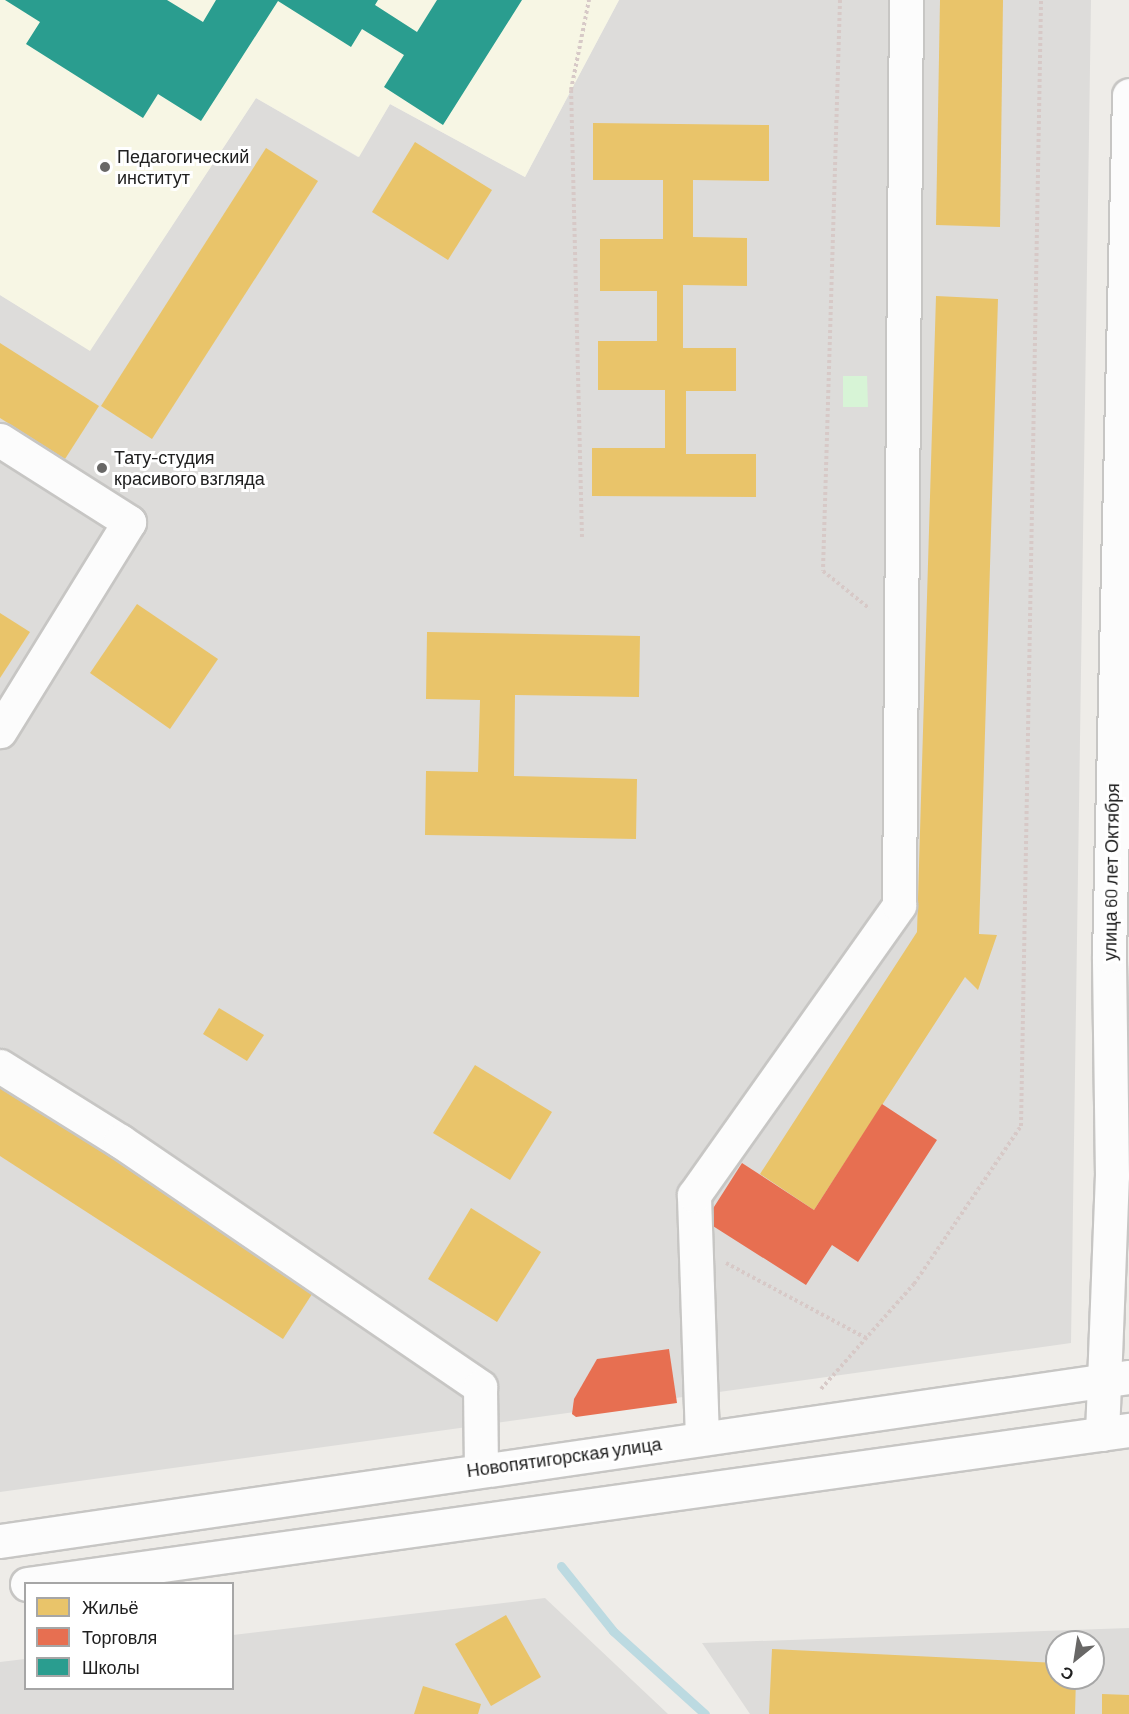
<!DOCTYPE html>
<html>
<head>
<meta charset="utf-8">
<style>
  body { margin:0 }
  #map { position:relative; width:1129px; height:1714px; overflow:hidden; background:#eeece8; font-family:Barlow,sans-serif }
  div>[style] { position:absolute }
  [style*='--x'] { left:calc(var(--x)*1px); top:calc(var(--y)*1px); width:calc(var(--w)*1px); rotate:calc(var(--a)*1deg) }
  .residential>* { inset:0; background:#dddcda }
  .education>* { inset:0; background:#f7f6e4 }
  .park>* { inset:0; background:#d7f4d6 }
  .homes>* { inset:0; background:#e9c46a }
  .shops>* { inset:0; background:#e76f51 }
  .schools>* { inset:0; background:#2a9d8f }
  .stream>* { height:9px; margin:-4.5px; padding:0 4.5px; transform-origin:4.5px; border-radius:4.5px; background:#bcdae1 }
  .path>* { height:4px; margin-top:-2px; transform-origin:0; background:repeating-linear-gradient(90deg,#d7c9c7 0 3px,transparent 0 6px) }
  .roads { filter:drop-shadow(2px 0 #c7c6c4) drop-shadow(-2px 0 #c7c6c4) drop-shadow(0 2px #c7c6c4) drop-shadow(0 -2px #c7c6c4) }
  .minor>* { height:33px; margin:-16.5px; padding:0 16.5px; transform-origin:16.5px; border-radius:16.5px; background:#fcfcfc }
  .dots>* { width:16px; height:16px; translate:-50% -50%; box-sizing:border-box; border:3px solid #fff; border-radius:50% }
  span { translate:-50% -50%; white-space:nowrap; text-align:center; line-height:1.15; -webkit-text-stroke:6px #fff; paint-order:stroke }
  .poi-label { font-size:18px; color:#202020 }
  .left { translate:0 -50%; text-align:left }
  .street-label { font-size:18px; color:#202020 }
  .legend { position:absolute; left:24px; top:1582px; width:210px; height:108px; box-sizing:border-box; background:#fff; border:2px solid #a6a6a6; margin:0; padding:8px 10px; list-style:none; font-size:18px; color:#202020 }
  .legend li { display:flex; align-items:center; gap:12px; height:30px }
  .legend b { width:30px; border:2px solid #a6a6a6 }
  .north { position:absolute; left:1045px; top:1630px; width:60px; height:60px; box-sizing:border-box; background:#fff; border:2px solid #a6a6a6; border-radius:50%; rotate:210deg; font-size:16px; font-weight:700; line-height:24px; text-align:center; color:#202020 }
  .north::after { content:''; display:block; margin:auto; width:21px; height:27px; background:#686766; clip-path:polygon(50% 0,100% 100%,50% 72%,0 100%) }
</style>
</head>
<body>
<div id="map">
  <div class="residential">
    <i style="clip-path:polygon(619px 0,1091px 0,1071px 1343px,0 1492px,0 295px,90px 350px,256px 98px,358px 157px,390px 104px,525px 177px)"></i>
    <i style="clip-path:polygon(545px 1598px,668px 1714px,0 1714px,0 1662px,25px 1659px,26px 1688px,232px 1688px,233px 1635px)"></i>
    <i style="clip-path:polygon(evenodd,1129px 1628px,1129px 1714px,750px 1714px,702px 1643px,1129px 1628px,1057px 1642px,1093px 1642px,1093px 1678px,1057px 1678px,1057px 1642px)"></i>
  </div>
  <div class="education">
    <i style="clip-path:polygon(0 0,619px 0,525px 177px,390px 104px,359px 157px,256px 98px,90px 351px,0 295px)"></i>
  </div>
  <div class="park">
    <i style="clip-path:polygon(843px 376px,867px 376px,868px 407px,843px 407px)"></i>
  </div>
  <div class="homes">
    <i style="clip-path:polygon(940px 0,1003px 0,1000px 227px,936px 225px)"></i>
    <i style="clip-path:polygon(593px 123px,769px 125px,769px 181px,693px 180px,693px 237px,747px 238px,747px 286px,683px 285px,683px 348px,736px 348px,736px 391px,686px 391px,686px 454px,756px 454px,756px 497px,592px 496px,592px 448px,665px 448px,665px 390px,598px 390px,598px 341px,657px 341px,657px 291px,600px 291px,600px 239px,663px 239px,663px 180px,593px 180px)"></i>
    <i style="clip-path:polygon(415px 142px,492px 190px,448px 260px,372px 212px)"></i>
    <i style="clip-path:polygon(266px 148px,318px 181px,152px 439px,101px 406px)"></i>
    <i style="clip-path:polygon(936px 296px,998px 299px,979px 934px,997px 935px,978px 990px,965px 977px,814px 1210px,760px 1174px,917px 932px)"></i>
    <i style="clip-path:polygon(0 343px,99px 406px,65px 459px,0 418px)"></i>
    <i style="clip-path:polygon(137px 604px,218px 659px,170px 729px,90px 673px)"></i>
    <i style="clip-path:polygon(0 613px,30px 632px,0 678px)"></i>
    <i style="clip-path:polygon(427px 632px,640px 636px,639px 697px,515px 695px,514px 776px,637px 779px,636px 839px,425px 835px,426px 771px,478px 772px,480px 700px,426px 699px)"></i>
    <i style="clip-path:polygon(219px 1008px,264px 1035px,247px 1061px,203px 1034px)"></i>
    <i style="clip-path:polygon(475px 1065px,552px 1112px,510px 1180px,433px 1133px)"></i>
    <i style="clip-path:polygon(0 1083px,316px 1288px,283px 1339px,0 1156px)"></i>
    <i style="clip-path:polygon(471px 1208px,541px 1252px,497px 1322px,428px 1279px)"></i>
    <i style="clip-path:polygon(506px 1615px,541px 1677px,491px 1706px,455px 1644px)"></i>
    <i style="clip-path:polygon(772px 1649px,1057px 1663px,1057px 1678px,1076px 1678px,1075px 1714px,769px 1714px)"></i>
    <i style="clip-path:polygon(423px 1686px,481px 1704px,478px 1714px,414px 1714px)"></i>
    <i style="clip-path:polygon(1102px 1694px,1129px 1695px,1129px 1714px,1102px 1714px)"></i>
  </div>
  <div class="shops">
    <i style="clip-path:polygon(882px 1104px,937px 1140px,858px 1262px,832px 1245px,806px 1285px,705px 1221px,742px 1163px,814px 1210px)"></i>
    <i style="clip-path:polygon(669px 1349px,677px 1403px,576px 1417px,572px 1414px,574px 1399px,597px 1359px)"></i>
  </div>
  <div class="schools">
    <i style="clip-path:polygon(5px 0,167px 0,203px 22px,216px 0,378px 0,375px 5px,417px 32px,437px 0,522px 0,443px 125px,384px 87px,404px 55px,362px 29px,351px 47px,278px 1px,201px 121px,158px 94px,143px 118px,26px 44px,40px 22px)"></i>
  </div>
  <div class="stream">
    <i style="--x:561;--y:1566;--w:83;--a:51.3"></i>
    <i style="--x:613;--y:1631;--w:124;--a:42.1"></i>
  </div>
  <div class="path">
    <i style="--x:840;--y:0;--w:571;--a:91.71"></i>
    <i style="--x:823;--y:571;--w:60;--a:39"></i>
    <i style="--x:582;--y:537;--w:447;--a:-91.4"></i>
    <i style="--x:571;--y:90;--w:92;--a:-78.7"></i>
    <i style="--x:726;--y:1263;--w:159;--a:28.2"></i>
    <i style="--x:821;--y:1389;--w:140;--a:-48.5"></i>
    <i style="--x:914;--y:1284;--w:191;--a:-55.9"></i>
    <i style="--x:1021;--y:1126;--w:1126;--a:-88.98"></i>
  </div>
  <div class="roads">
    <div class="minor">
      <i style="--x:0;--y:440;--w:153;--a:32.4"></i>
      <i style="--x:129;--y:522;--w:246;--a:121.7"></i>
      <i style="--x:0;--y:1066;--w:142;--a:32"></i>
      <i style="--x:120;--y:1141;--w:436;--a:34.3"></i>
      <i style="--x:480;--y:1387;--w:81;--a:89.3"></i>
      <i style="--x:1102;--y:1434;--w:258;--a:-87.8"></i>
      <i style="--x:1112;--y:1176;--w:220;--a:-90.8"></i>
      <i style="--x:1109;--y:956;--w:861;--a:-88.67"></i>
      <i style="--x:702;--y:1438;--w:243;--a:-91.9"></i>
      <i style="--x:694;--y:1195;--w:355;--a:-54.7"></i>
      <i style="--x:899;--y:905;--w:905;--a:-89.56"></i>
      <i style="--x:0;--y:1541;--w:1141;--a:-8.27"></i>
      <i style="--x:27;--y:1584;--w:1113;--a:-7.96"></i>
    </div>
  </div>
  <div class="dots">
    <i style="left:105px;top:167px;background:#686766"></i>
    <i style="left:102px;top:468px;background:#686766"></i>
  </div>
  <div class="poi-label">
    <span class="left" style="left:117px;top:167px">Педагогический<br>институт</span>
    <span class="left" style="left:114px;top:468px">Тату-студия<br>красивого взгляда</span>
  </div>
  <div class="street-label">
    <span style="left:1111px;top:872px;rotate:-89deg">улица 60 лет Октября</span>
    <span style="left:564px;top:1457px;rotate:-8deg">Новопятигорская улица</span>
  </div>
  <ul class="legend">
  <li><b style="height:16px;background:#e9c46a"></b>Жильё</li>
  <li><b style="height:16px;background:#e76f51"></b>Торговля</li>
  <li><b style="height:16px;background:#2a9d8f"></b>Школы</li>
  </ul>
  <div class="north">С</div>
</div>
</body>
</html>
